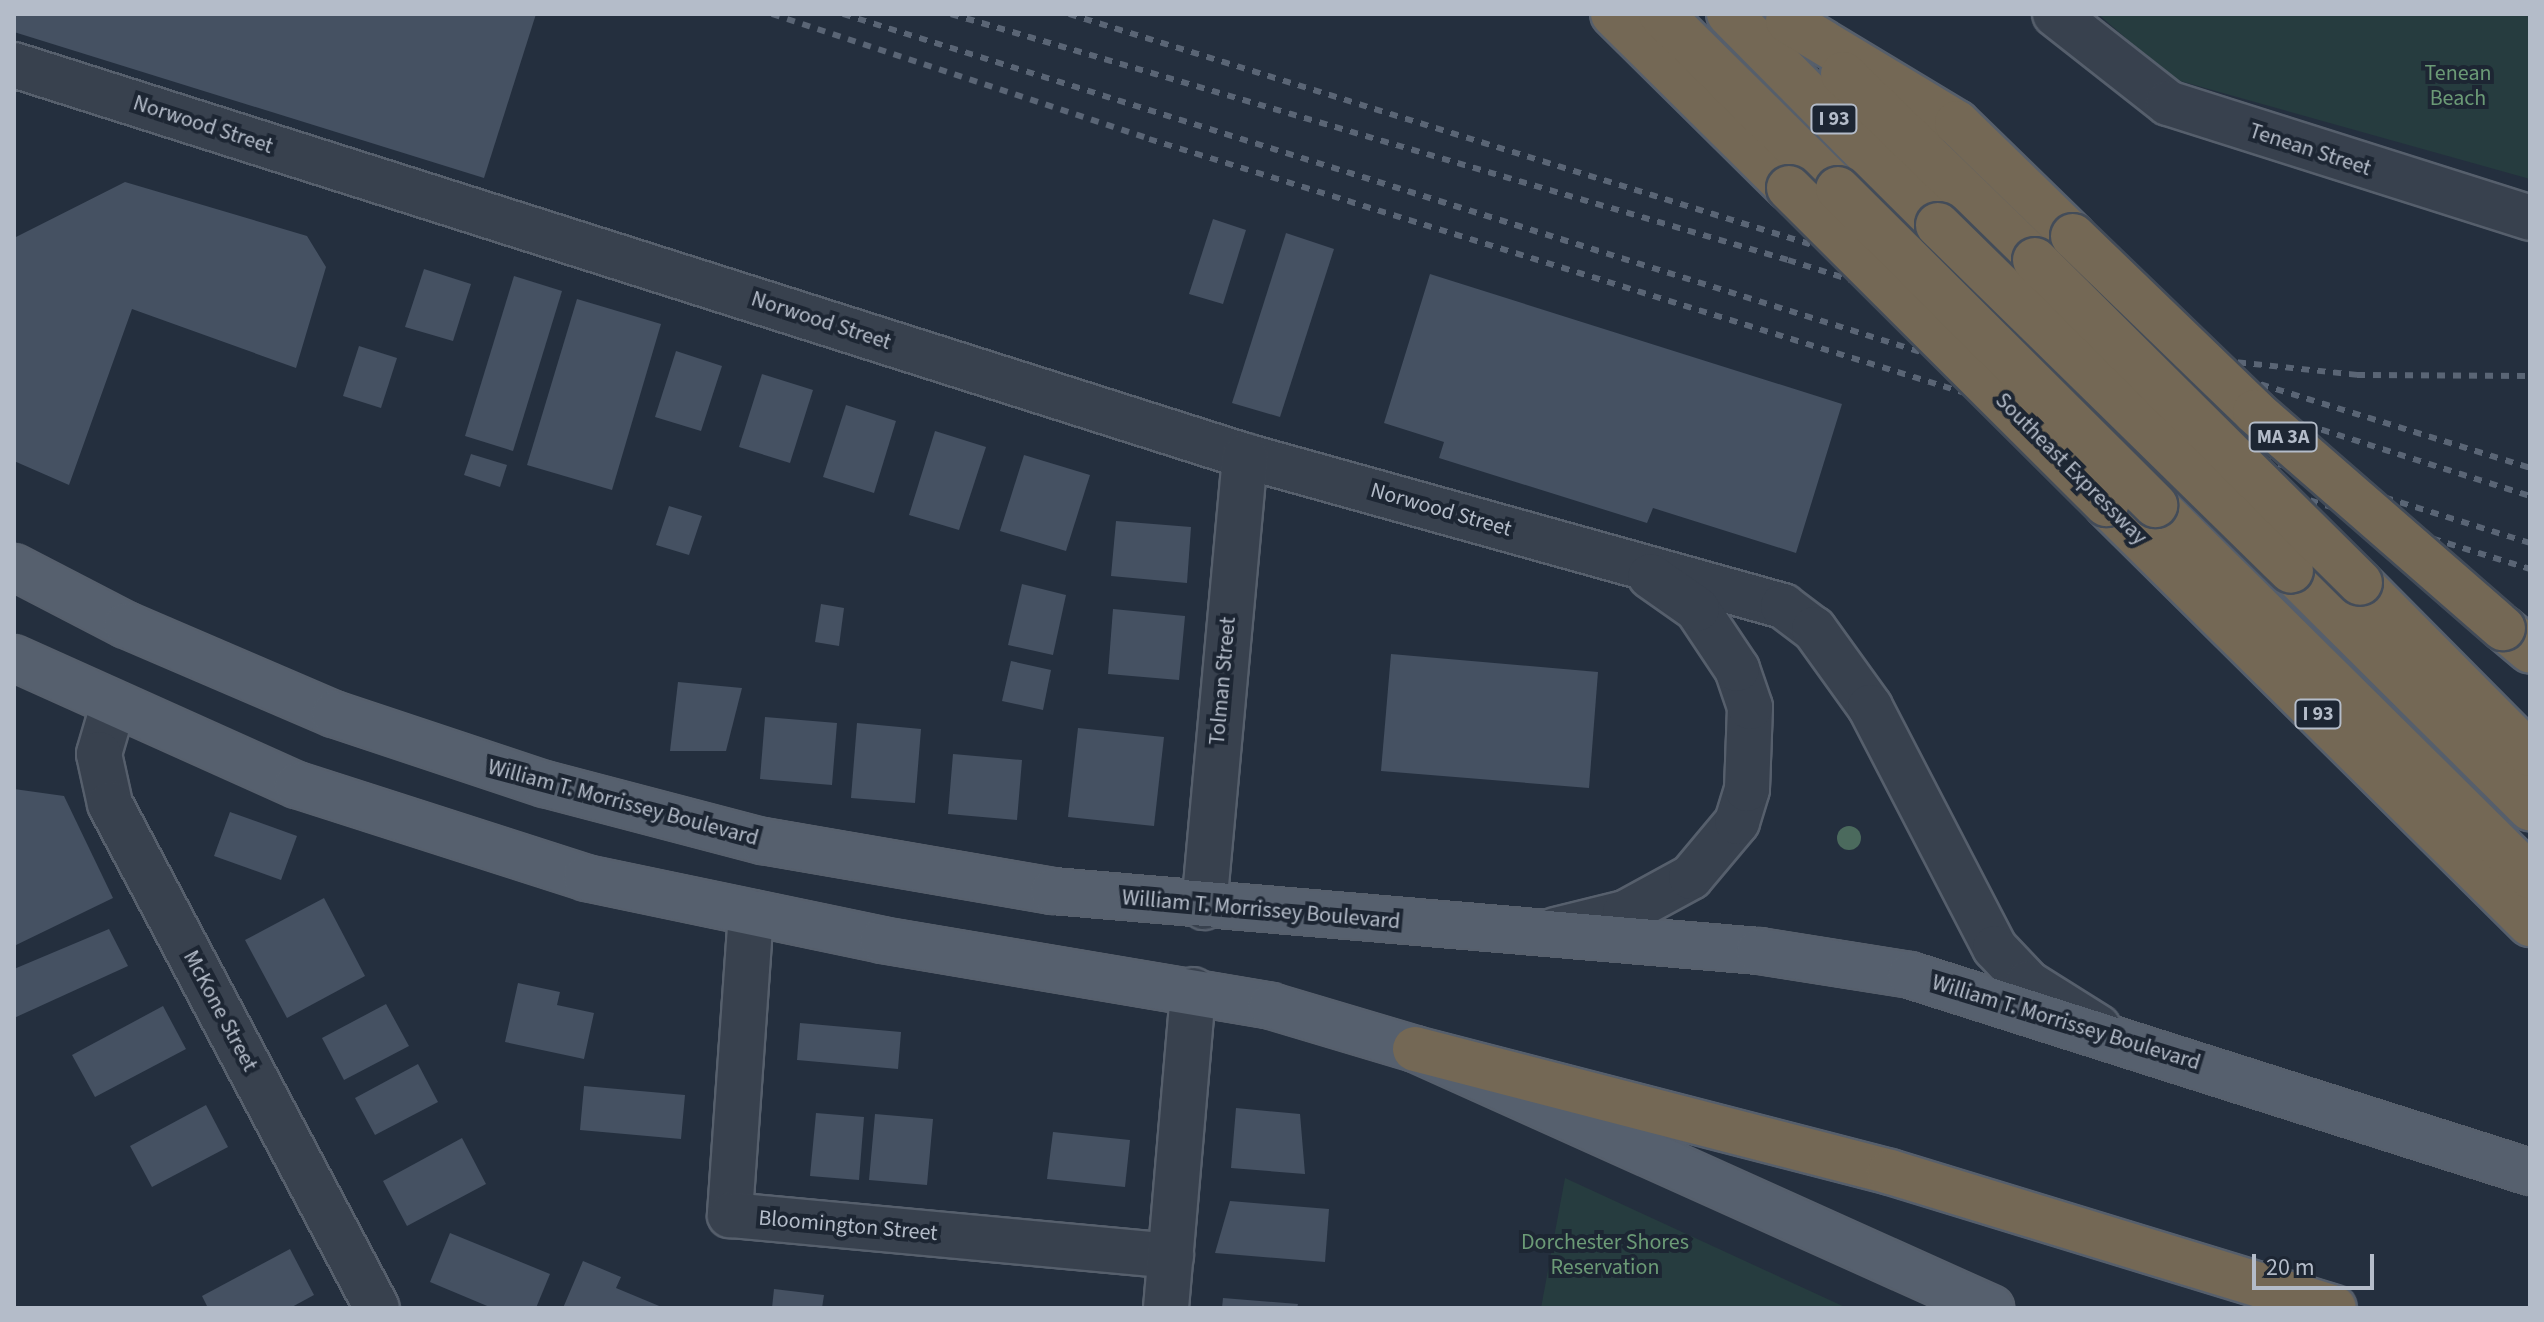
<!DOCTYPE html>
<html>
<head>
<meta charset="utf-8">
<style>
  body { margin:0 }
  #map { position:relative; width:2544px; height:1322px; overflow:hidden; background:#242f3e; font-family:"Source Sans 3",sans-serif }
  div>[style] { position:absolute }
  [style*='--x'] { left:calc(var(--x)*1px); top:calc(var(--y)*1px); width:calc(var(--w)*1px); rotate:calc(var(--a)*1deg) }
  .green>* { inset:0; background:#263c3f }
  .building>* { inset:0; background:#455162 }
  .roads { filter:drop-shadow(2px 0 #565f6c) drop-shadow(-2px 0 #565f6c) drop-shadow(0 2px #565f6c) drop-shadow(0 -2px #565f6c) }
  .minor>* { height:44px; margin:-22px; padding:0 22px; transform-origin:22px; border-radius:22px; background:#38414e }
  .major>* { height:44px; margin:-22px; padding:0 22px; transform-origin:22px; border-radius:22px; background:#56606e }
  .highway>* { height:44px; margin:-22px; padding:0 22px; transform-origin:22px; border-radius:22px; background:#746855 }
  .rail>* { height:6px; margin-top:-3px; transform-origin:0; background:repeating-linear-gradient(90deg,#5a6575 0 8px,transparent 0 16px) }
  .bridges { filter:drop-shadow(2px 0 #434c59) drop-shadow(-2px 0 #434c59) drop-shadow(0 2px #434c59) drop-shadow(0 -2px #434c59) }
  .highway-bridge>* { height:44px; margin:-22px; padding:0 22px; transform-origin:22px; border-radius:22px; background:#746855 }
  .trees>* { width:24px; height:24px; margin:-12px; border-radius:50%; background:#4b6a5d }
  span { translate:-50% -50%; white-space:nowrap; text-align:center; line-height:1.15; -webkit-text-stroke:8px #1d2633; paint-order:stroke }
  .shield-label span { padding:2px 6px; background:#1d2633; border:2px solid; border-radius:6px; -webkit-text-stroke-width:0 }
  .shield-label { font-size:20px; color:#b4bcc9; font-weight:700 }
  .park-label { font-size:22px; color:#6b9a76 }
  .street-label { font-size:22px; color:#b4bcc9 }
  .frame { position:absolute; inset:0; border:16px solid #b4bcc9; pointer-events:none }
  .scale { position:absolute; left:2252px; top:1254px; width:122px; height:36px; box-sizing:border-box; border:4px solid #b4bcc9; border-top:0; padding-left:10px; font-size:24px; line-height:28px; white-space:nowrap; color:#b4bcc9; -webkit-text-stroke:6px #1d2633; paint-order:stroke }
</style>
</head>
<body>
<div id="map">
  <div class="green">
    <i style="clip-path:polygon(2098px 14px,2530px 14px,2530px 179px,2173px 79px)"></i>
    <i style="clip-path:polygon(1565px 1178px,1847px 1308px,1541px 1308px)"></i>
  </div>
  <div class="building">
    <i style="clip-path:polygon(15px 14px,536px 14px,484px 178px,14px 32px)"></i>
    <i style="clip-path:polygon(125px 182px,307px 236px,326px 267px,296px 368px,132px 309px,69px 485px,14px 461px,14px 238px)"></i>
    <i style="clip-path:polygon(1213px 219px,1246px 230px,1223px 304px,1189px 294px)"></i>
    <i style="clip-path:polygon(1286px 233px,1334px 249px,1280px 417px,1232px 403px)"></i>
    <i style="clip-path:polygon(424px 269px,471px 284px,453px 341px,405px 327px)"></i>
    <i style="clip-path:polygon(1430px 274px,1842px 404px,1796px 553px,1653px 508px,1647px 523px,1439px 458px,1444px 442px,1384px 423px)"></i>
    <i style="clip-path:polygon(514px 276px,562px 291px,513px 451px,465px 436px)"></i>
    <i style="clip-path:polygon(577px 299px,661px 324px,612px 490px,527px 465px)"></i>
    <i style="clip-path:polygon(359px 346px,397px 358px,381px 408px,343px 396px)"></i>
    <i style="clip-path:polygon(676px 351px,722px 366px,701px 431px,655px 417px)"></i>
    <i style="clip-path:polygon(762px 374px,813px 390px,790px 463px,739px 447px)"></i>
    <i style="clip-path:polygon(846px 405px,896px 421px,874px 493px,823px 477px)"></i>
    <i style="clip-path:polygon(935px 431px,986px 447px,959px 530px,909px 515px)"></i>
    <i style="clip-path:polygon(471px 454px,507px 465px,500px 487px,464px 475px)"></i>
    <i style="clip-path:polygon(1024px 455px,1090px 475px,1066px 551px,1000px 531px)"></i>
    <i style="clip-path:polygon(669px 506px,702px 516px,689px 555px,656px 545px)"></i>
    <i style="clip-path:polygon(1116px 521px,1191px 527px,1187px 583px,1111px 576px)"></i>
    <i style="clip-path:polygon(1022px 584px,1066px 595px,1053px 655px,1008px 645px)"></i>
    <i style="clip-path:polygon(821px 604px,844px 608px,839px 646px,815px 642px)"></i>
    <i style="clip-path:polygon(1113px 609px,1185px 616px,1179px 680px,1108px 674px)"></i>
    <i style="clip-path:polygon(1391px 654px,1598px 672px,1589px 788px,1381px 771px)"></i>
    <i style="clip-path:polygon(1011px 661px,1051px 670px,1043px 710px,1002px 701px)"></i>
    <i style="clip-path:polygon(678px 682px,742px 688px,726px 751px,670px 751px)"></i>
    <i style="clip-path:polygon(765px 717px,837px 723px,832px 785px,760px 779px)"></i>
    <i style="clip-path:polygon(857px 723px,921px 729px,915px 803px,851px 798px)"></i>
    <i style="clip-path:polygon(1078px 728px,1164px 737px,1154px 826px,1068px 817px)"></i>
    <i style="clip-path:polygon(953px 754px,1022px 760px,1017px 820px,948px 814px)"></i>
    <i style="clip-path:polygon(14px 789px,64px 796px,113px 898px,14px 946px)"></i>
    <i style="clip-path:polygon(230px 812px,297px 836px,281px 880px,214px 856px)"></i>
    <i style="clip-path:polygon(324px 898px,365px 976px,287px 1018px,245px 940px)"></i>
    <i style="clip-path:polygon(109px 929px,128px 966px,14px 1018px,14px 969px)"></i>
    <i style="clip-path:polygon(518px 983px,560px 992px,557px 1005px,594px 1013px,584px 1059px,505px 1042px)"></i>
    <i style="clip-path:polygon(386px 1004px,409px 1046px,344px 1080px,322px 1038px)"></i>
    <i style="clip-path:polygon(163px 1006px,186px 1049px,95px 1097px,72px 1055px)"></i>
    <i style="clip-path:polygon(800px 1023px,901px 1032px,898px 1069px,797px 1060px)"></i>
    <i style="clip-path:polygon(418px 1064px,438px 1102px,375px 1135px,355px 1098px)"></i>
    <i style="clip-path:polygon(584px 1086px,685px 1095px,681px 1139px,580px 1130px)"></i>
    <i style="clip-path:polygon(206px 1105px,228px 1147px,152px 1187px,130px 1146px)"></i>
    <i style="clip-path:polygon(1236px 1108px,1300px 1114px,1305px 1174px,1231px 1168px)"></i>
    <i style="clip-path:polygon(816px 1113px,864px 1117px,859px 1180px,810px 1176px)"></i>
    <i style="clip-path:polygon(875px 1114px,933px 1119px,927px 1185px,869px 1180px)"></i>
    <i style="clip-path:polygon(1053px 1132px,1130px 1140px,1125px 1187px,1047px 1179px)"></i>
    <i style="clip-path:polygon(462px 1138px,486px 1184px,407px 1226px,383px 1181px)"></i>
    <i style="clip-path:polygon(1230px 1201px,1329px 1209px,1325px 1262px,1215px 1253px)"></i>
    <i style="clip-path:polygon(450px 1233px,550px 1274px,536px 1308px,492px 1308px,430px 1282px)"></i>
    <i style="clip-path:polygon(290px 1249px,314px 1295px,290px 1308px,208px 1308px,202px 1296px)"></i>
    <i style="clip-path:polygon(583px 1261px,621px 1277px,616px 1288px,664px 1308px,563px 1308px)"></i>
    <i style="clip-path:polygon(774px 1289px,824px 1295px,822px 1308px,772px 1308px)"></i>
    <i style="clip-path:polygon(1223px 1298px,1298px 1304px,1297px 1308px,1222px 1308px)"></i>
  </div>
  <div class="roads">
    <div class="minor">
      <i style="--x:2055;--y:14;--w:144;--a:38.2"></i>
      <i style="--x:2168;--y:103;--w:380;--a:17.6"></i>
      <i style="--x:14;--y:65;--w:1292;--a:17.62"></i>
      <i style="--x:1245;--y:456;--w:559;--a:15.58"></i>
      <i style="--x:1783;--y:606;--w:39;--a:37"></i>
      <i style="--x:1814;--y:629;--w:96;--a:54.3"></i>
      <i style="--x:1870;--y:707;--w:271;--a:62.6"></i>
      <i style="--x:1995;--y:948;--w:48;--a:46.7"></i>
      <i style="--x:2028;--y:983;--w:83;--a:32.2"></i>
      <i style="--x:113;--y:706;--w:50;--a:106.3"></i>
      <i style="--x:99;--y:754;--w:51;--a:77.6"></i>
      <i style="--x:110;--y:804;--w:570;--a:62.09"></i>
      <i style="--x:1204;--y:907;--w:453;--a:-84.8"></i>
      <i style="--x:751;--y:913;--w:303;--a:94"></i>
      <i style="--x:730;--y:1215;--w:443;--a:5.3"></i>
      <i style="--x:1555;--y:930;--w:72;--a:-13.7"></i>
      <i style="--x:1625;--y:913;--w:75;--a:-28.6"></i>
      <i style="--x:1691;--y:877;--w:72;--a:-50.1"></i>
      <i style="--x:1737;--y:822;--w:34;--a:-73"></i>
      <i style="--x:1747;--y:789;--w:82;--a:-87.9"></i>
      <i style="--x:1750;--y:707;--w:40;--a:-108.9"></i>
      <i style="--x:1737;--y:669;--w:72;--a:-123.7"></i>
      <i style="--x:1697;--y:609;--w:57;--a:-144.9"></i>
      <i style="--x:1166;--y:1308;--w:319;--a:-85.1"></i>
    </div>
    <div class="major">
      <i style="--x:14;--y:567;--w:126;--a:27.4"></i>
      <i style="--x:126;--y:625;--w:226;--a:23.2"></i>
      <i style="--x:334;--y:714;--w:222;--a:18.4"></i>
      <i style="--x:545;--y:784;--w:225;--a:14.7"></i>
      <i style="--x:763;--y:841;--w:294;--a:9.8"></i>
      <i style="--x:1053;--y:891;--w:709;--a:4.86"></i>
      <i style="--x:1759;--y:951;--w:153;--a:9"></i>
      <i style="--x:1910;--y:975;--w:651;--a:17.63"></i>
      <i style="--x:14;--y:658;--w:310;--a:24.2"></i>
      <i style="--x:297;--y:785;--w:304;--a:17.8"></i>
      <i style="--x:586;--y:878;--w:302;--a:11.8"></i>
      <i style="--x:882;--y:940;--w:395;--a:9.6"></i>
      <i style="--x:1271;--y:1006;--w:150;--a:16.6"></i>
      <i style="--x:1415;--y:1049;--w:632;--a:24.21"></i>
    </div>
    <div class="highway">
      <i style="--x:1613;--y:14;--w:247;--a:44.7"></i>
      <i style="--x:1661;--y:14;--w:249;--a:44.7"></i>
      <i style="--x:1729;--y:14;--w:297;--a:45.3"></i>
      <i style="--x:1788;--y:21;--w:197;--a:31.1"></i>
      <i style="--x:1957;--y:123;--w:162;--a:44.2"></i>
      <i style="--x:1843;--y:74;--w:267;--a:44.1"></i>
      <i style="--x:2106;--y:504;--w:597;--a:44.73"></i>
      <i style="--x:2155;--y:505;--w:528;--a:44.69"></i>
      <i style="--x:2291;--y:571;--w:337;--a:44.8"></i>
      <i style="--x:2360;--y:583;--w:241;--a:45.2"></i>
      <i style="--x:2503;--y:628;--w:35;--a:40"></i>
      <i style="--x:1415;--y:1049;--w:491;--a:14.5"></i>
      <i style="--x:1890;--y:1172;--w:464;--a:17"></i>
    </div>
  </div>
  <div class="rail">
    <i style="--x:772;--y:14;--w:397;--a:18.3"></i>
    <i style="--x:1149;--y:139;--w:1446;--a:17.29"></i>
    <i style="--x:843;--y:14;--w:1768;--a:17.41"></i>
    <i style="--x:951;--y:14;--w:872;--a:16.38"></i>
    <i style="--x:1788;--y:260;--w:779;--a:17.64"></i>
    <i style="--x:1069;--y:14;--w:1530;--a:17.26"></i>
    <i style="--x:2206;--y:359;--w:152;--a:6"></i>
    <i style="--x:2357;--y:375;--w:173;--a:0.3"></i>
  </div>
  <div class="bridges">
    <div class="highway-bridge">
      <i style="--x:1789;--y:188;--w:448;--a:44.9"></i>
      <i style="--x:1838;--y:189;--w:448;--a:44.9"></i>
      <i style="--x:1938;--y:225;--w:494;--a:44.4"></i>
      <i style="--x:2073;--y:236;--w:253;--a:44"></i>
      <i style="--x:2255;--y:412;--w:329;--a:41.1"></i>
      <i style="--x:2035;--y:260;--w:458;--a:44.8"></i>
    </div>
  </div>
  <div class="trees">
    <i style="left:1849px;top:838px"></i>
  </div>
  <div class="shield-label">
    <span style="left:1834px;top:119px">I 93</span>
    <span style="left:2283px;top:437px">MA 3A</span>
    <span style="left:2318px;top:714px">I 93</span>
  </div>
  <div class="park-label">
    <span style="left:2458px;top:86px">Tenean<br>Beach</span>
    <span style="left:1605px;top:1255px">Dorchester Shores<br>Reservation</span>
  </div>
  <div class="street-label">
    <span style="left:203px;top:125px;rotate:18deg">Norwood Street</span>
    <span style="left:2310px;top:150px;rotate:18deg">Tenean Street</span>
    <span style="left:821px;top:321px;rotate:18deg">Norwood Street</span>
    <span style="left:2071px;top:469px;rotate:45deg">Southeast Expressway</span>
    <span style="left:1441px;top:510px;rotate:16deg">Norwood Street</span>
    <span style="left:1223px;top:681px;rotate:-85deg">Tolman Street</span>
    <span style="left:623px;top:803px;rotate:15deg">William T. Morrissey Boulevard</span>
    <span style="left:1261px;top:910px;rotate:5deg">William T. Morrissey Boulevard</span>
    <span style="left:220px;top:1011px;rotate:62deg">McKone Street</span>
    <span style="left:2066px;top:1023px;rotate:17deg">William T. Morrissey Boulevard</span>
    <span style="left:848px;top:1226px;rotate:5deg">Bloomington Street</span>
  </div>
  <div class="frame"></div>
  <div class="scale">20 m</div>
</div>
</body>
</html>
